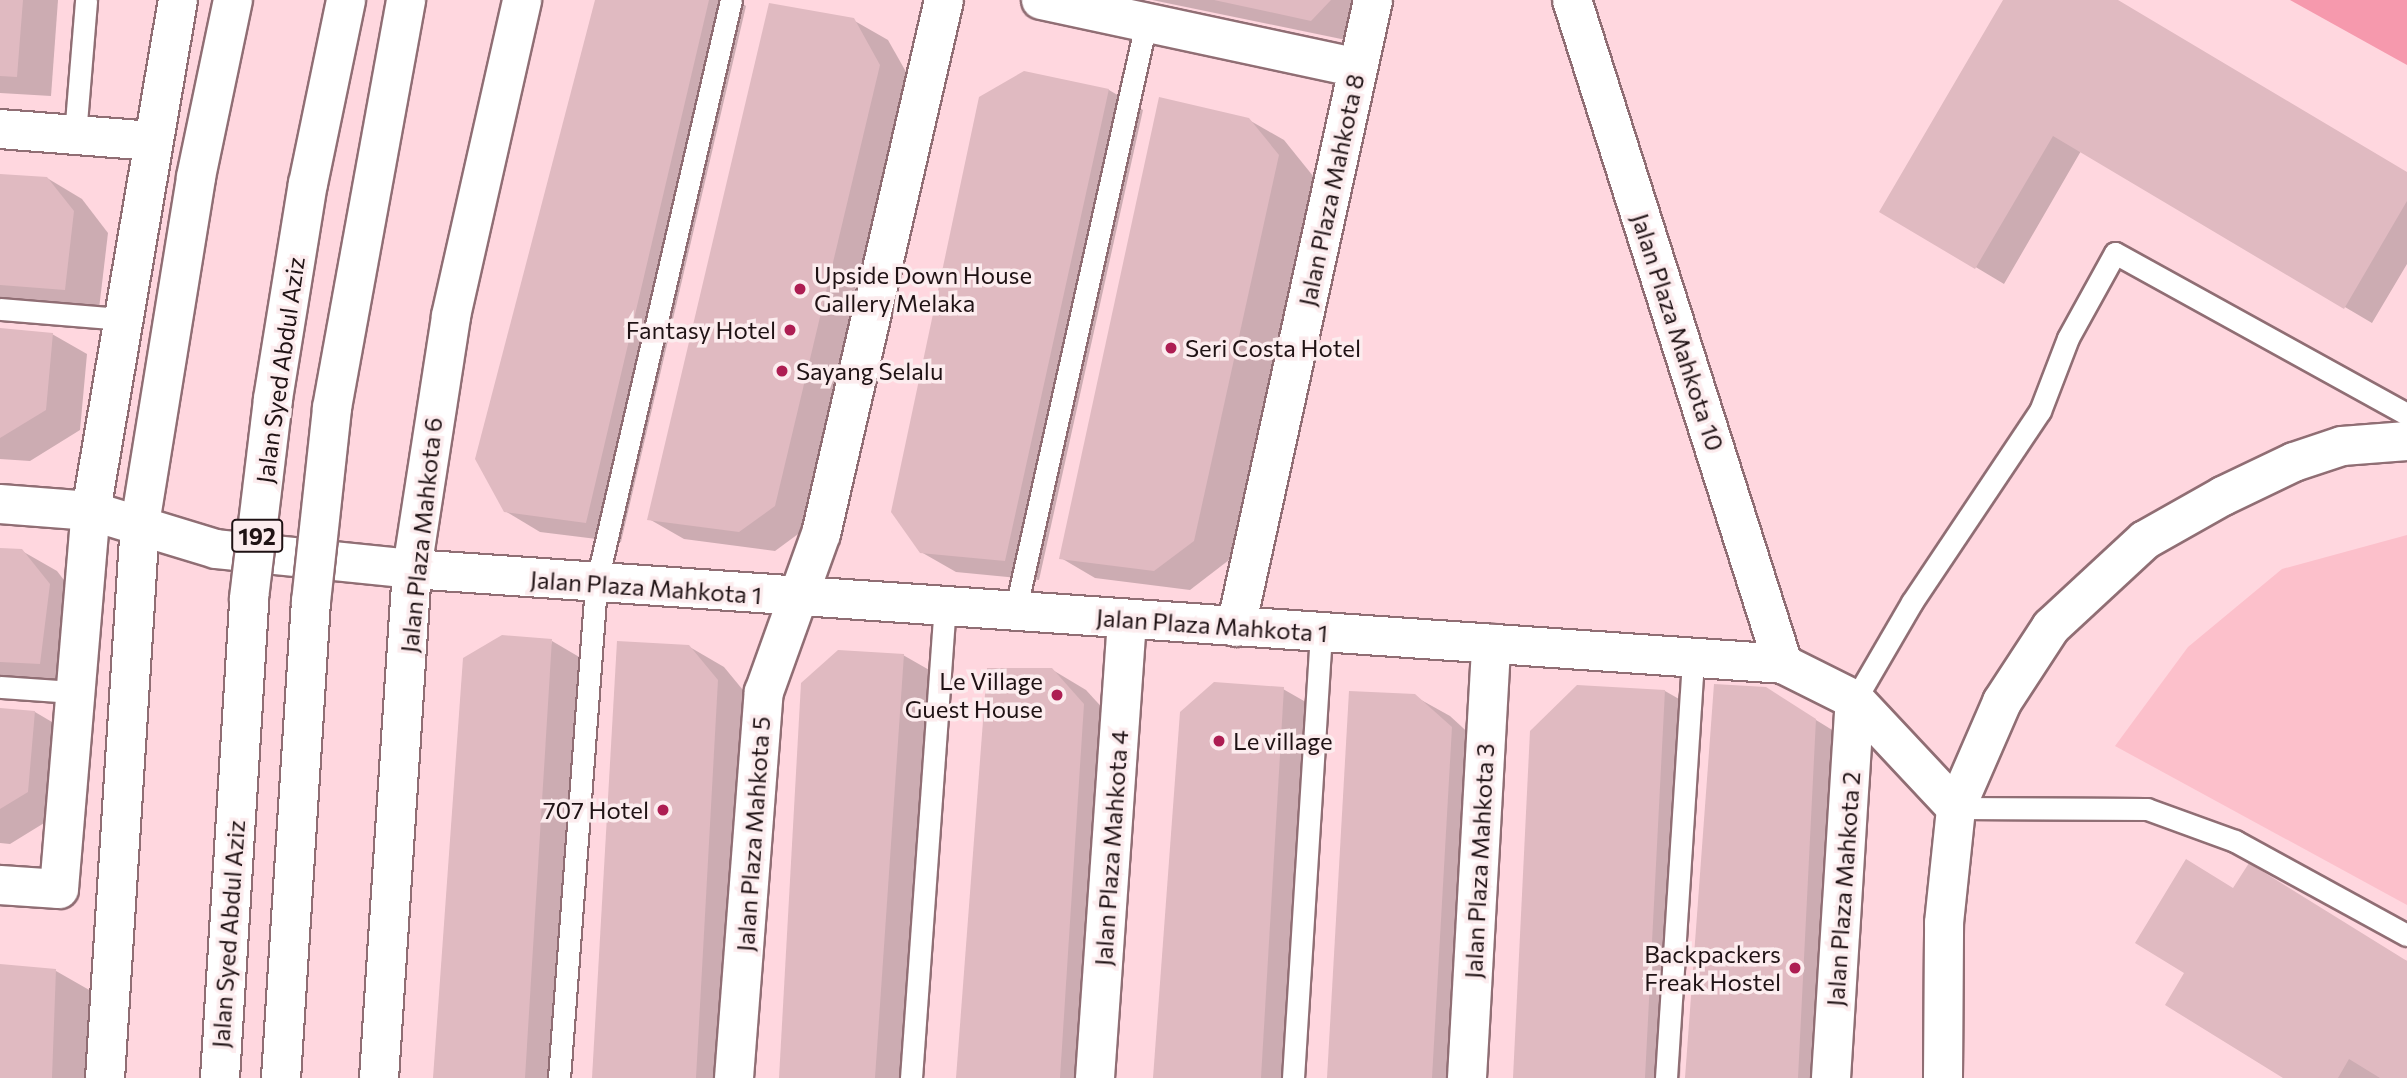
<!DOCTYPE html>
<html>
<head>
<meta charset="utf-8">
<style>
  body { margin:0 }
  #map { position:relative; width:2407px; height:1078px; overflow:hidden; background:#ffd7df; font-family:Commissioner,sans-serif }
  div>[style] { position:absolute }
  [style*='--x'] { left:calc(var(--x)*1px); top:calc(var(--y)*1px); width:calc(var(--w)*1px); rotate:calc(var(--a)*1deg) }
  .green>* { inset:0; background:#fcc0cb }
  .water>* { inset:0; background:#f699ad }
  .shadow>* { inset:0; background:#0003 }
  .building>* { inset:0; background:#e0bac1 }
  .roads { filter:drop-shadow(2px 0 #906e74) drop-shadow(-2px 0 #906e74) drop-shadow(0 2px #906e74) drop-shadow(0 -2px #906e74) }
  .lane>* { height:21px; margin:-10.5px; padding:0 10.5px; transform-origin:10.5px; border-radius:10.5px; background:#fff }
  .street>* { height:38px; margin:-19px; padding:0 19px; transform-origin:19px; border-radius:19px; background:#fff }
  .secondary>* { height:38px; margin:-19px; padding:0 19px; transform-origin:19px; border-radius:19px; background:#fff }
  .bridges { filter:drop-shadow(2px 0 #906e74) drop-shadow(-2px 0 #906e74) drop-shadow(0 2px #906e74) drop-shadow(0 -2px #906e74) }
  .primary-bridge>* { height:38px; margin:-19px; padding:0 19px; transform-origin:19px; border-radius:19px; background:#fff }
  .dots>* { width:19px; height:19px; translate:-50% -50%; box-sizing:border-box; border:4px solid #fcecee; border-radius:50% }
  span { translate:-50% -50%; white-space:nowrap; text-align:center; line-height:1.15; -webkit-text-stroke:7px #fcecee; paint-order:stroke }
  .shield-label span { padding:2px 5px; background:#fcecee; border:2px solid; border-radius:5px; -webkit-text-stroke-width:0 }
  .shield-label { font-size:23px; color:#1f1214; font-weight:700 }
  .street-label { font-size:24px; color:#1f1214 }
  .poi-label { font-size:24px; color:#1f1214 }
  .left { translate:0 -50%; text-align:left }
  .right { translate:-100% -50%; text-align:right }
</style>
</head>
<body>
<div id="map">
  <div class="green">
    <i style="clip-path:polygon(2407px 535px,2407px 905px,2115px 746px,2188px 647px,2282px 569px)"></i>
  </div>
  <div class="water">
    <i style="clip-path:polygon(2290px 0,2407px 0,2407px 65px)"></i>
  </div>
  <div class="shadow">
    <i style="clip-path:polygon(0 0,58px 0,51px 96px,0 93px)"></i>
    <i style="clip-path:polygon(597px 0,736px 0,746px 6px,621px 542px,540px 532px,505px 511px)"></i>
    <i style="clip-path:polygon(1152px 0,1377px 0,1346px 40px)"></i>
    <i style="clip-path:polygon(2005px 0,2115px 0,2407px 174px,2407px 264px,2372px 323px,2081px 151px,2004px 284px,1882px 211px)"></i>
    <i style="clip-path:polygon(853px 20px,888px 40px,914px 86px,809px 526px,775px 551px,684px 539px,649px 519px)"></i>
    <i style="clip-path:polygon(1024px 73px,1109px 90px,1143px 110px,1039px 580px,956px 572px,921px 552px)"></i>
    <i style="clip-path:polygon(1249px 120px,1284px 140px,1313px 176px,1229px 560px,1190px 590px,1095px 578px,1061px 558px)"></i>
    <i style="clip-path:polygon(0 176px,47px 178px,82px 199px,108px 233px,99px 309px,0 301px)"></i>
    <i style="clip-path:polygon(0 330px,52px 334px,87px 354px,80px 430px,30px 461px,0 459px)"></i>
    <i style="clip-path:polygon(0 549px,22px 551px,57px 571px,84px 606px,75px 683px,0 679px)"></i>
    <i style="clip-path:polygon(552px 641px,586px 661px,561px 1078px,435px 1078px)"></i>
    <i style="clip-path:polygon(688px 646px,724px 667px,752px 701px,731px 1078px,594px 1078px)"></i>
    <i style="clip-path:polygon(903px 655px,938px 675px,911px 1078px,781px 1078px)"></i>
    <i style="clip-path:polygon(1051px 669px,1086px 690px,1118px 725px,1096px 1078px,958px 1078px)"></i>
    <i style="clip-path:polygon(1578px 687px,1665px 691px,1700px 711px,1680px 1078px,1515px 1078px)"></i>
    <i style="clip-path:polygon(1283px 689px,1318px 709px,1297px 1078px,1155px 1078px)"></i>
    <i style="clip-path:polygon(1766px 689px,1850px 741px,1834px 1078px,1687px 1078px)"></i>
    <i style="clip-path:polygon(1414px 696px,1450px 716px,1486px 749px,1468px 1078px,1328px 1078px)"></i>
    <i style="clip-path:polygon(0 710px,35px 712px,69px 732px,62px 812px,10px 844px,0 843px)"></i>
    <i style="clip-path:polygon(2234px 890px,2407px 961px,2407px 1078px,2287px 1078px)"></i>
    <i style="clip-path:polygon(0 966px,56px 971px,91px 991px,87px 1078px,0 1078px)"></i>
  </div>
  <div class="building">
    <i style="clip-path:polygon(0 0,23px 0,17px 77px,0 76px)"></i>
    <i style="clip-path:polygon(595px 0,709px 0,586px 523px,504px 512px,475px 459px)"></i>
    <i style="clip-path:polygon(1214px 0,1331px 0,1311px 21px)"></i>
    <i style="clip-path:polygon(2003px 0,2118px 0,2407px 172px,2407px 201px,2344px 309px,2053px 136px,1975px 269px,1879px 212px)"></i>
    <i style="clip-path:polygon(769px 3px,854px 18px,880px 65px,775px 506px,739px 532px,647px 520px)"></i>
    <i style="clip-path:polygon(1024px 71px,1109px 89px,1005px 561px,920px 553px,891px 512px,979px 97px)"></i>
    <i style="clip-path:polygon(1159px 97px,1249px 118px,1279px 155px,1194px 541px,1154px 571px,1059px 559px)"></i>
    <i style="clip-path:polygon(0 174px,47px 177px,74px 211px,65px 290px,0 285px)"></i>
    <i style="clip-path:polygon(0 328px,53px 333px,46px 410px,0 438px)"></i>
    <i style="clip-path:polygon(0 548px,22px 549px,50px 584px,40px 664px,0 662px)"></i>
    <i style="clip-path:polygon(502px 635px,552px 639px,525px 1078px,433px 1078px,463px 658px)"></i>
    <i style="clip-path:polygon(617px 641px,689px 645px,718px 680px,696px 1078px,592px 1078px)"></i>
    <i style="clip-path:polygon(838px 650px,904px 654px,875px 1078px,779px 1078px,801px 683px)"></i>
    <i style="clip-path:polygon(987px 668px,1052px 668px,1084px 704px,1060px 1078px,956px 1078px)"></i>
    <i style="clip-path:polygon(1214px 682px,1284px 687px,1261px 1078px,1153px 1078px,1180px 712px)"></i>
    <i style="clip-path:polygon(1714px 684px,1766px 687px,1816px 719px,1798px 1078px,1685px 1078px)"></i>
    <i style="clip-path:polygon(1577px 685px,1665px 690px,1645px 1078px,1513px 1078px,1530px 731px)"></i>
    <i style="clip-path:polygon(1349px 691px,1415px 694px,1452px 727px,1432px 1078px,1327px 1078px)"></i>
    <i style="clip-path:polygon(0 708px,35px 711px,28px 792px,0 809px)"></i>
    <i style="clip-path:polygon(2186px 859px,2233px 888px,2249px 863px,2407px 961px,2407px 1078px,2380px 1078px,2349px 1059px,2338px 1078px,2283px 1078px,2165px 1005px,2184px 973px,2135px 943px)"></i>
    <i style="clip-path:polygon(0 964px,56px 969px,52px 1078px,0 1078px)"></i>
  </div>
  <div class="roads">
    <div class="lane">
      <i style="--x:75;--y:135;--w:135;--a:-85.3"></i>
      <i style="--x:0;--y:309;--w:122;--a:4.7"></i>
      <i style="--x:1015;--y:612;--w:603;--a:-77.46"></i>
      <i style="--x:0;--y:687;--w:73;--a:3.9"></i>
      <i style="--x:1855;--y:700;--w:113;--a:-59.8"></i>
      <i style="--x:1912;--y:602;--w:230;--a:-56.2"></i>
      <i style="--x:2040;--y:411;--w:78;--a:-69"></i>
      <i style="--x:2068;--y:338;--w:97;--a:-61.1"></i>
      <i style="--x:2115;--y:253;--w:333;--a:28.9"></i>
      <i style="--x:1956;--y:808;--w:191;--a:0.3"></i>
      <i style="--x:2147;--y:809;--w:94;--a:20"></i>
      <i style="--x:2235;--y:841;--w:196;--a:28.7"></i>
      <i style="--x:559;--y:1078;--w:494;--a:-85.7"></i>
      <i style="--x:596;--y:585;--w:600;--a:-77.01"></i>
      <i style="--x:911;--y:1078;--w:472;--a:-85.9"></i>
      <i style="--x:1293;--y:1078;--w:447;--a:-86.4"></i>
      <i style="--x:1666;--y:1078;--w:422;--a:-86.3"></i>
    </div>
    <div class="street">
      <i style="--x:1041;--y:0;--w:324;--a:12.1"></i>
      <i style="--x:1572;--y:0;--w:697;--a:72.37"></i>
      <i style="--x:0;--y:129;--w:152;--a:4.5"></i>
      <i style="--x:0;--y:504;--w:91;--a:4.4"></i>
      <i style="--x:91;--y:511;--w:131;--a:16.9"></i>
      <i style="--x:216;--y:549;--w:197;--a:5.8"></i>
      <i style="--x:412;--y:569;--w:1374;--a:3.96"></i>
      <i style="--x:1783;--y:664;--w:80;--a:26.6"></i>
      <i style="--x:1855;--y:700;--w:148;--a:46.9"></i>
      <i style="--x:1236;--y:627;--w:642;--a:-77.67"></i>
      <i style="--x:0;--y:885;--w:59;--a:3.9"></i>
      <i style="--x:59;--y:889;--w:379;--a:-85.2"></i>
      <i style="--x:91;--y:511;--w:518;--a:-80.34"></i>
      <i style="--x:105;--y:1078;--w:555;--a:-86.39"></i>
      <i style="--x:140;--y:524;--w:351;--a:-80.8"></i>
      <i style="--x:196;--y:177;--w:181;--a:-78.2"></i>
      <i style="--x:379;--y:1078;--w:510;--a:-86.29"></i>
      <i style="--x:412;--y:569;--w:256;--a:-81.2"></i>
      <i style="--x:451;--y:316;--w:324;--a:-77.3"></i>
      <i style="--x:734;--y:1078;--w:387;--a:-85.6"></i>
      <i style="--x:764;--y:692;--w:168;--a:-70.2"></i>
      <i style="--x:821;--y:534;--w:548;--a:-77.03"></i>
      <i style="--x:1095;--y:1078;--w:460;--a:-86"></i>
      <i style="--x:1467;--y:1078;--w:435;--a:-86.8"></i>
      <i style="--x:1831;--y:1078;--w:379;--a:-86.4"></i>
    </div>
    <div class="secondary">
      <i style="--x:1943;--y:1078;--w:155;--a:-89.6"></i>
      <i style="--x:1944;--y:923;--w:116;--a:-84"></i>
      <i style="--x:1956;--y:808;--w:116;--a:-66.5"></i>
      <i style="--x:2002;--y:702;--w:90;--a:-56.8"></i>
      <i style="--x:2051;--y:627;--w:128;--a:-42.8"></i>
      <i style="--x:2145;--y:540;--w:90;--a:-29.4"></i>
      <i style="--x:2223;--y:496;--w:79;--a:-25.6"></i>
      <i style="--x:2294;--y:462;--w:51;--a:-18.4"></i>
      <i style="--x:2342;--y:446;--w:65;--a:-4.4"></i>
    </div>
  </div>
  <div class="bridges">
    <div class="primary-bridge">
      <i style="--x:220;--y:1078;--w:481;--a:-86.5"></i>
      <i style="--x:249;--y:598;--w:200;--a:-83.1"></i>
      <i style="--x:273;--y:399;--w:218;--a:-80.8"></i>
      <i style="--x:308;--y:184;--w:188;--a:-78.3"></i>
      <i style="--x:281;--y:1078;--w:477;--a:-86.4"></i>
      <i style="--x:311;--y:602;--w:195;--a:-83.8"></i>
      <i style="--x:332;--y:408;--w:415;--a:-79.7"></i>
    </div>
  </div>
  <div class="dots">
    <i style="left:800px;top:289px;background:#ad1d52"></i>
    <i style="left:790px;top:330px;background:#ad1d52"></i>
    <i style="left:1171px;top:348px;background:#ad1d52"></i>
    <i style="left:782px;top:371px;background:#ad1d52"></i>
    <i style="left:1057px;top:695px;background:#ad1d52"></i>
    <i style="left:1219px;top:741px;background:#ad1d52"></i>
    <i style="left:663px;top:810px;background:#ad1d52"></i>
    <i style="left:1795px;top:968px;background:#ad1d52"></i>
  </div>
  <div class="shield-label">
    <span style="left:257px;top:536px">192</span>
  </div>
  <div class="street-label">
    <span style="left:1331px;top:190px;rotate:-78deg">Jalan Plaza Mahkota 8</span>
    <span style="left:1678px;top:332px;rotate:72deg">Jalan Plaza Mahkota 10</span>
    <span style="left:280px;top:370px;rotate:-82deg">Jalan Syed Abdul Aziz</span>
    <span style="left:421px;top:535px;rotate:-84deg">Jalan Plaza Mahkota 6</span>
    <span style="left:646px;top:587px;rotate:4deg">Jalan Plaza Mahkota 1</span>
    <span style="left:1212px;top:625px;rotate:4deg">Jalan Plaza Mahkota 1</span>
    <span style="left:753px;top:834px;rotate:-86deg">Jalan Plaza Mahkota 5</span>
    <span style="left:1111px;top:848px;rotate:-86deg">Jalan Plaza Mahkota 4</span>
    <span style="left:1479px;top:861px;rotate:-87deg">Jalan Plaza Mahkota 3</span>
    <span style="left:1843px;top:889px;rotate:-86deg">Jalan Plaza Mahkota 2</span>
    <span style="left:228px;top:934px;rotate:-86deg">Jalan Syed Abdul Aziz</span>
  </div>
  <div class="poi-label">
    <span class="left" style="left:814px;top:289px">Upside Down House<br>Gallery Melaka</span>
    <span class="right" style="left:776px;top:330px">Fantasy Hotel</span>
    <span class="left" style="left:1185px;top:348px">Seri Costa Hotel</span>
    <span class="left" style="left:796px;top:371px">Sayang Selalu</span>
    <span class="right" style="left:1043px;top:695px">Le Village<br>Guest House</span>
    <span class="left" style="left:1233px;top:741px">Le village</span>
    <span class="right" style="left:649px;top:810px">707 Hotel</span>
    <span class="right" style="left:1781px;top:968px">Backpackers<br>Freak Hostel</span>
  </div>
</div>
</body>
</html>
